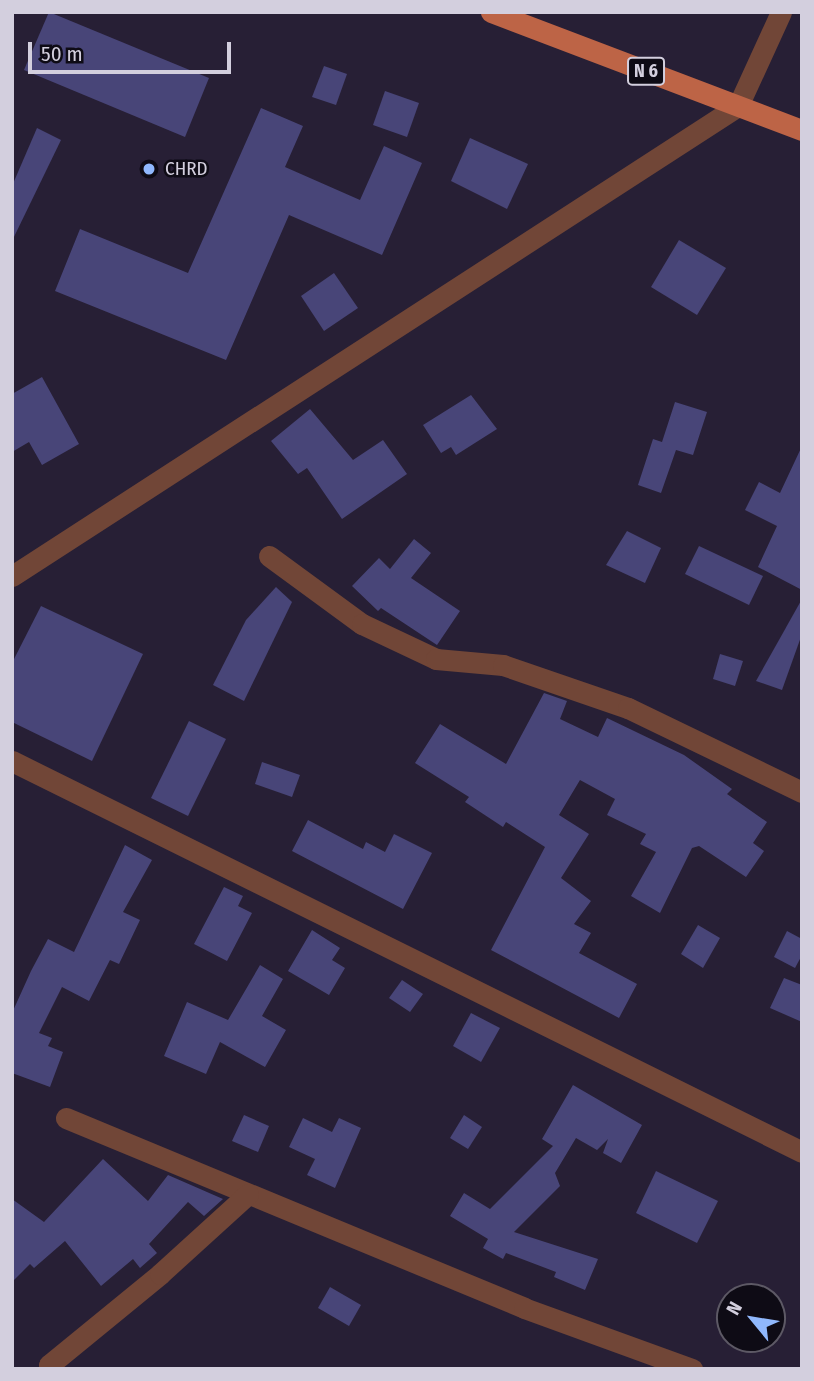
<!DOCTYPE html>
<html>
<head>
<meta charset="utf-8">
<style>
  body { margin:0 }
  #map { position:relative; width:814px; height:1381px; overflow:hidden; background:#271f35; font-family:"Fira Sans Condensed",sans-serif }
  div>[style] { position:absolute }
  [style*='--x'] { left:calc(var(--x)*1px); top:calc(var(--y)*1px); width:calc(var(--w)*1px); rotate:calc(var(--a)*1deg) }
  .building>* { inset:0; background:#484578 }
  .street>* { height:21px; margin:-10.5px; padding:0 10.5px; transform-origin:10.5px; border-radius:10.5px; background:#714637 }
  .primary>* { height:21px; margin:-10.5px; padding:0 10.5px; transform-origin:10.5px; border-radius:10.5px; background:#bd6446 }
  .dots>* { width:19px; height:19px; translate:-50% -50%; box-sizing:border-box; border:4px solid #0e0b15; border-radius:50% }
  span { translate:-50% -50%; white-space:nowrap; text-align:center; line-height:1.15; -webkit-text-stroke:5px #0e0b15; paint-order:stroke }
  .shield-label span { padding:2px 5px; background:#0e0b15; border:2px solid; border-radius:5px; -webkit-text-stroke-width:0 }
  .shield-label { font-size:18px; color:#d3cfde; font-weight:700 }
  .poi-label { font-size:19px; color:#d3cfde }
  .left { translate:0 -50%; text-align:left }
  .frame { position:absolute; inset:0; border:14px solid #d3cfde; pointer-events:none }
  .north { position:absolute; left:716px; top:1283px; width:70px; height:70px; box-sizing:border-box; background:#0e0b15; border:2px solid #5d5965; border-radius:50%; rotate:300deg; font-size:19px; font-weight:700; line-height:28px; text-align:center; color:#d3cfde }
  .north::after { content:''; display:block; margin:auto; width:24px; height:32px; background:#90b8fd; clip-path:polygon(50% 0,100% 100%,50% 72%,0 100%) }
  .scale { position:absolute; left:28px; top:42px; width:203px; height:32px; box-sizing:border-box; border:4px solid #d3cfde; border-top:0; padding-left:9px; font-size:21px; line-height:24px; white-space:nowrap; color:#d3cfde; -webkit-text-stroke:5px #0e0b15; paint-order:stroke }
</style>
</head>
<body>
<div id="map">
  <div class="building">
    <i style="clip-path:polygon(49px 12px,209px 78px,185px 137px,24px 70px)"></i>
    <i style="clip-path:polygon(324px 66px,347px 74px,336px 105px,312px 97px)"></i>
    <i style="clip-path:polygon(385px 91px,419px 103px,407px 137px,373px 125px)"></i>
    <i style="clip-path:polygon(261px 108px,303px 126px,285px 167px,360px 200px,384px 146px,422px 163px,382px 255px,289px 215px,226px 360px,55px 291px,80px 229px,188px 273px)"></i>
    <i style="clip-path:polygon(37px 128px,61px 140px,12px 241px,12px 186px)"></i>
    <i style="clip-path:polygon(470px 138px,528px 164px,507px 209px,451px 181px)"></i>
    <i style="clip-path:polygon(679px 240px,726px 268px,697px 315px,651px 287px)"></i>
    <i style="clip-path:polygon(334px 273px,358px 308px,324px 331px,301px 296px)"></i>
    <i style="clip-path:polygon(42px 377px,79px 444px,42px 465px,29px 442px,12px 452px,12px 394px)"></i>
    <i style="clip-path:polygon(471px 395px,497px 429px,456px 455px,451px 447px,441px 453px,423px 425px)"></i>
    <i style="clip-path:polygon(675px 402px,707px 412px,693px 455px,676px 450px,661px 493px,638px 485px,653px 439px,662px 442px)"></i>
    <i style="clip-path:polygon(310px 409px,353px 460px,383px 440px,407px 474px,342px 519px,307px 468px,298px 474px,271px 441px)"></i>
    <i style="clip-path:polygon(802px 446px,802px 590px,758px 567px,777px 526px,745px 510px,759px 482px,780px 493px)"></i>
    <i style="clip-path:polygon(627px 531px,661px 548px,645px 583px,606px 565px)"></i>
    <i style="clip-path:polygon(414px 539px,431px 553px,411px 578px,460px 611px,437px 645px,381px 608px,378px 611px,352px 586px,379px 558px,390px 569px)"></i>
    <i style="clip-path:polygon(699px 546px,763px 576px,749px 605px,685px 574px)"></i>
    <i style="clip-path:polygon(276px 587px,292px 602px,244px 701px,213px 685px,246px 620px)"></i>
    <i style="clip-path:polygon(802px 599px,802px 634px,782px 690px,756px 681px)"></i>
    <i style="clip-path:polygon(41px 606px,143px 654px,92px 761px,12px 722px,12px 663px)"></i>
    <i style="clip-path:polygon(720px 654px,743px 661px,735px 686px,713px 679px)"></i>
    <i style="clip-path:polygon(544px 693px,567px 701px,560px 719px,598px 737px,607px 718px,684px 755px,732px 789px,727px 794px,767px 822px,753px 843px,764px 851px,746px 877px,699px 846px,692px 848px,660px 913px,631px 896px,656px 852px,640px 844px,646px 834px,607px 815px,615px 799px,580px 780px,559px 815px,589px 834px,561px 878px,591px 901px,574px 924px,591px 933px,579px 953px,637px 984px,619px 1018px,491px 950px,545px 847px,506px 822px,503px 827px,465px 802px,469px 797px,415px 763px,440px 724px,506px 764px)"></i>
    <i style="clip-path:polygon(189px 721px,226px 739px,188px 816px,151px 798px)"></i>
    <i style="clip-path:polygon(262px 762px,300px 775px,292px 797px,255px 784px)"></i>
    <i style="clip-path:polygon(308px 820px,363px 849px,366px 842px,385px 852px,394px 834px,432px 853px,403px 909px,292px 851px)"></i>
    <i style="clip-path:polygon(125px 845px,152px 860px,123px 912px,140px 920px,119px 964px,110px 960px,89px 1001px,62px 987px,39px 1033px,52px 1038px,48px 1046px,63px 1052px,50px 1087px,12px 1073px,12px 1013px,31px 971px,48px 939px,74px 952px)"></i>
    <i style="clip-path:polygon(224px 887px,243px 896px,238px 906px,252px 913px,227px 961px,194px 944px)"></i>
    <i style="clip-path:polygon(698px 925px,720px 938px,703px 968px,681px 954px)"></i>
    <i style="clip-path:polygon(312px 930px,340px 948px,332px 960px,345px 968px,329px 995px,288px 971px)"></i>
    <i style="clip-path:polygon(787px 931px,802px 939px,802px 955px,795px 968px,774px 957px)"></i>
    <i style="clip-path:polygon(260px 965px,283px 979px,262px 1016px,286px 1030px,265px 1067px,220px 1042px,206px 1074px,164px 1056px,187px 1002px,228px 1020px)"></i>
    <i style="clip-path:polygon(784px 978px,802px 985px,802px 1022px,770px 1008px)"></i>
    <i style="clip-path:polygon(402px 980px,423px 994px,410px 1012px,389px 998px)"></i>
    <i style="clip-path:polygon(471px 1013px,500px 1028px,481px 1062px,453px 1046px)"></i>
    <i style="clip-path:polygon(573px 1085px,642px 1125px,621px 1163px,603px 1153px,608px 1139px,597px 1150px,576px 1138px,555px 1173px,560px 1186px,514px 1232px,598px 1259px,585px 1290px,554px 1277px,556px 1272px,506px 1253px,503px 1259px,483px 1248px,488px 1239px,450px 1216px,464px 1193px,490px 1209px,553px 1146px,542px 1139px)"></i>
    <i style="clip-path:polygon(244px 1115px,269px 1126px,258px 1152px,232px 1141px)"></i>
    <i style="clip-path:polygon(464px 1115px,482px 1127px,468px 1149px,450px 1138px)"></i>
    <i style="clip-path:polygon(303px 1118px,332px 1132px,339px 1118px,361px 1128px,335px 1188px,307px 1175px,315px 1159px,289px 1147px)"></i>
    <i style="clip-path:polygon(103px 1159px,148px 1201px,168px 1175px,223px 1199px,204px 1216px,188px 1202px,149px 1244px,157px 1253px,140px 1268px,133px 1259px,101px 1286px,65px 1241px,34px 1268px,30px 1264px,12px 1282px,12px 1199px,44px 1222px)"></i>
    <i style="clip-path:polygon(656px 1171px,718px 1201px,697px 1243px,636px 1213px)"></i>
    <i style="clip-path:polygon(330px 1287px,361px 1305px,349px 1326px,318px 1308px)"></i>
  </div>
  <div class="street">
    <i style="--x:269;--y:556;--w:115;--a:36.2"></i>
    <i style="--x:362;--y:624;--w:82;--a:25.3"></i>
    <i style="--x:436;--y:659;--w:67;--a:5.1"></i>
    <i style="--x:503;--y:665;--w:132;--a:19"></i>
    <i style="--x:628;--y:708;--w:193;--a:25.8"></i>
    <i style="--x:12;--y:576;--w:865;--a:-32.92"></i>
    <i style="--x:738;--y:106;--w:103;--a:-65.4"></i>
    <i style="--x:12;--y:761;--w:881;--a:26.33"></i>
    <i style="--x:66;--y:1118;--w:496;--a:22.5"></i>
    <i style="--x:524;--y:1308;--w:179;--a:20"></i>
    <i style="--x:52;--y:1369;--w:5;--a:-127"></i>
    <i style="--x:49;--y:1365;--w:144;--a:-39.3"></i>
    <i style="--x:160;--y:1274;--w:119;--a:-42.3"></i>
  </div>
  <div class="primary">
    <i style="--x:491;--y:12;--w:333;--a:20.8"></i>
  </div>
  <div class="dots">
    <i style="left:149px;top:169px;background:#90b8fd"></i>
  </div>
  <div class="shield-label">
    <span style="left:646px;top:71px">N 6</span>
  </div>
  <div class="poi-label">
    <span class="left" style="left:165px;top:169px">CHRD</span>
  </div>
  <div class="frame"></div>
  <div class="north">N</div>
  <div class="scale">50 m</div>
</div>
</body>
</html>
